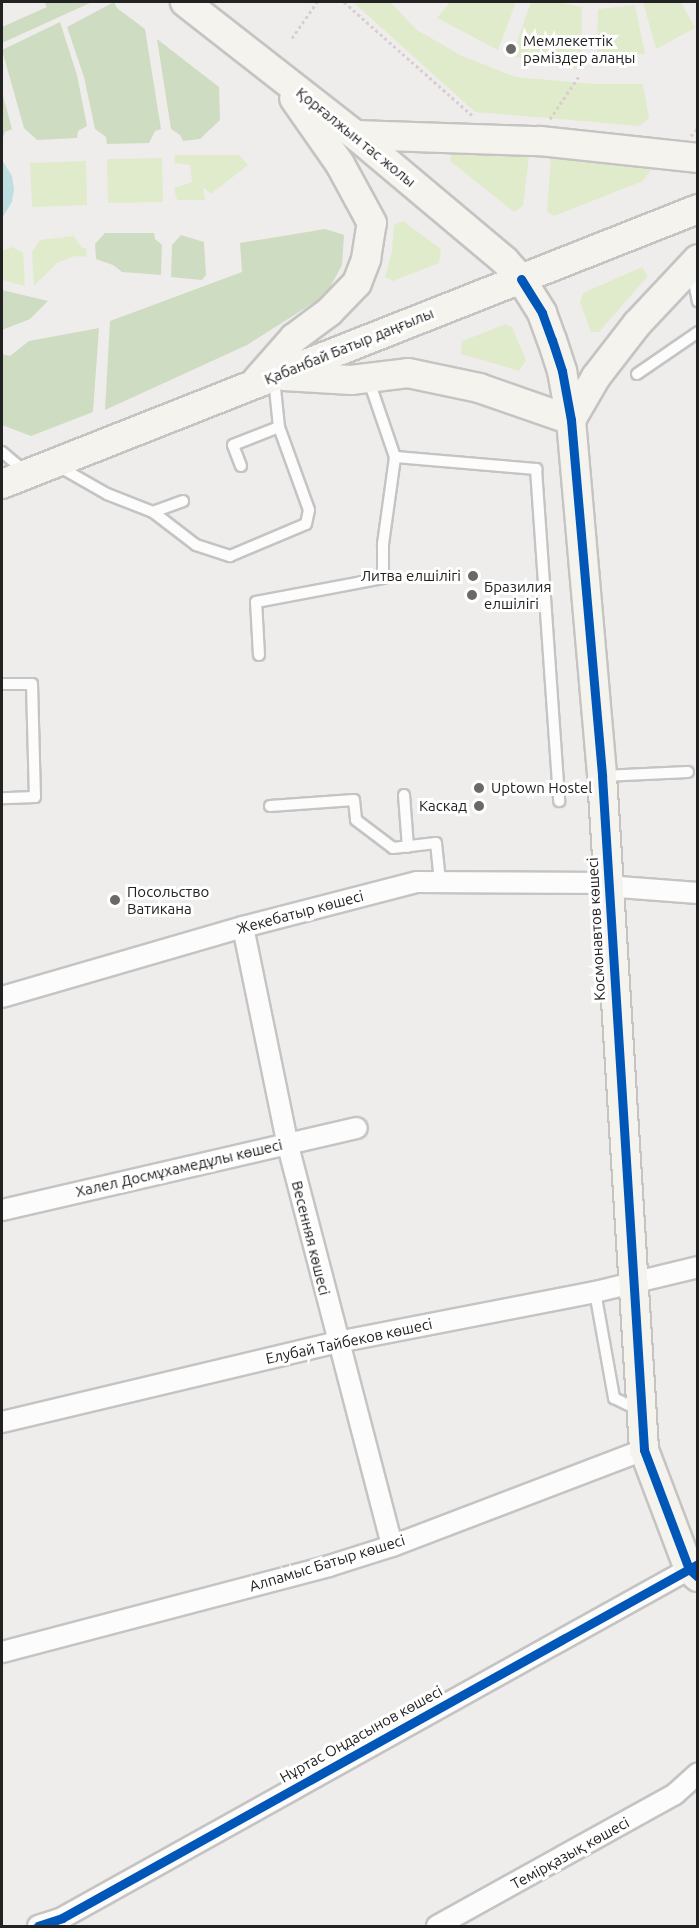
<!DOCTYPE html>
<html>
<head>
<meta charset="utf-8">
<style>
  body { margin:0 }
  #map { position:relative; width:699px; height:1928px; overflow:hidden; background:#efedeb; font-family:Ubuntu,sans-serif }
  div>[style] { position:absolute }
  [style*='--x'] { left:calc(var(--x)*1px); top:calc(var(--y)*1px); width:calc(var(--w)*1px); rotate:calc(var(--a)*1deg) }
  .grass>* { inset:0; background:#e0ebcb }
  .forest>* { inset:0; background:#cedcc1 }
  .water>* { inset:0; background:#bfdee1 }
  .path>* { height:3px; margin-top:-1.5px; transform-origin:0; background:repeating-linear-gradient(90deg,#dbcdcd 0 3px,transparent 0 6px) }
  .roads { filter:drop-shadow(2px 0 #c5c4c3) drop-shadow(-2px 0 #c5c4c3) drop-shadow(0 2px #c5c4c3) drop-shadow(0 -2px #c5c4c3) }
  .lane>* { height:10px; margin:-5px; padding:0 5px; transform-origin:5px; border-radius:5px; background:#fdfcfc }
  .street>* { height:20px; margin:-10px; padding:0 10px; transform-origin:10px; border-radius:10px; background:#fdfcfc }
  .secondary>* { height:28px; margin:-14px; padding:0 14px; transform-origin:14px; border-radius:14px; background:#f4f3ed }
  .cycleway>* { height:9px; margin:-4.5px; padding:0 4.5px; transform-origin:4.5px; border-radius:4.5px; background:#0057b8 }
  .dots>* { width:16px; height:16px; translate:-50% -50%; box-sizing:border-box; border:3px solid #fff; border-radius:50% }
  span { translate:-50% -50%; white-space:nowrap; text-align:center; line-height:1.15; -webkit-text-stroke:6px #fff; paint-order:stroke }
  .poi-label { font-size:15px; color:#222 }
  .left { translate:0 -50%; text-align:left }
  .right { translate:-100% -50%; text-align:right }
  .street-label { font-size:15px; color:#222 }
  .frame { position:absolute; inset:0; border:3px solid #222; pointer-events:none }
</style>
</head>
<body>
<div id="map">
  <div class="grass">
    <i style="clip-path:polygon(353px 2px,390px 2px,417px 30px,462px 56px,516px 77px,594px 84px,643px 84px,649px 118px,640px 126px,475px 112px)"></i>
    <i style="clip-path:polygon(450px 2px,516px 2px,498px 50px,437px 18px)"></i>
    <i style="clip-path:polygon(531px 2px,559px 2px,582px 7px,581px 70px,512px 56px)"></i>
    <i style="clip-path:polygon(643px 2px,681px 2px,695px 28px,656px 49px)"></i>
    <i style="clip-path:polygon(635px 5px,645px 54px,597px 58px,598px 9px)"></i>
    <i style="clip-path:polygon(452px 149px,529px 157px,523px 206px,514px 212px,450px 161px)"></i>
    <i style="clip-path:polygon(175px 155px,239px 155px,248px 165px,211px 194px,203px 187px,205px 200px,177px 200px,174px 188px,192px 182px,190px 165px,174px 163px)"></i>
    <i style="clip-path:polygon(551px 157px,645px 165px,651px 170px,643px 181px,554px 216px,547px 212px)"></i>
    <i style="clip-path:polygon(162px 158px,163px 202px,108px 203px,107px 159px)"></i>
    <i style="clip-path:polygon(86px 161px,87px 205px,32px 207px,30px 163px)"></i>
    <i style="clip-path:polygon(403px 221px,441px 249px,439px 263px,393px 281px,385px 277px,392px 251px,394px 225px)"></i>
    <i style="clip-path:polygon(74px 236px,82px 248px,86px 248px,87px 257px,75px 256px,57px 263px,34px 286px,32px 252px,40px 240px)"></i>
    <i style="clip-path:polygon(12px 247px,23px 253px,25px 286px,2px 280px,2px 251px)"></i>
    <i style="clip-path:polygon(642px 267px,648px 276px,599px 332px,591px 332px,580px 302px,583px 293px)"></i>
    <i style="clip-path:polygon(506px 324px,512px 327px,526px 360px,519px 371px,461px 354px,462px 341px)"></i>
  </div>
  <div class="forest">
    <i style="clip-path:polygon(44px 2px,92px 2px,2px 43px,2px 27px,47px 7px)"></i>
    <i style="clip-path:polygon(114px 2px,117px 8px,145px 29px,161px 129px,155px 131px,149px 143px,107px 144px,106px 137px,95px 129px,84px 77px,67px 27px)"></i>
    <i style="clip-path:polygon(60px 22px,77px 75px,87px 126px,78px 131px,77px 138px,37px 140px,24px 128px,2px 50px)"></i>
    <i style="clip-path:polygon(157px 39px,219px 87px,220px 120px,200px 139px,183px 141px,180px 135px,171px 129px)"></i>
    <i style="clip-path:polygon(2px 92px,12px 129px,5px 132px,2px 140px)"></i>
    <i style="clip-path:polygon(325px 229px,344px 235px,342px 265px,326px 295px,247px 345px,105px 410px,110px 321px,242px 272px,240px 243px)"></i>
    <i style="clip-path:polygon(105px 233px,154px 233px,155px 239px,162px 245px,161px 275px,122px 272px,113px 265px,96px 259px,95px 244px)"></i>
    <i style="clip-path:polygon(181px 235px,204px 242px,206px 275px,202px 280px,171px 277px,172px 245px)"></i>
    <i style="clip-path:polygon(2px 290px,48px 301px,30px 319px,2px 330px)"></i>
    <i style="clip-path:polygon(99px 328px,93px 412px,31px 436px,2px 425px,2px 354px,10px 356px,29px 341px)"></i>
  </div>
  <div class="water">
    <i style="clip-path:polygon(2px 160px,12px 176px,14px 189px,12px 202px,2px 218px)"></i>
  </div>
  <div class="path">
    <i style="--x:344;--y:2;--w:172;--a:41.5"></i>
    <i style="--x:292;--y:38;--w:44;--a:-55.2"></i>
    <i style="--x:550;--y:119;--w:52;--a:-56"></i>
    <i style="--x:691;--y:136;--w:11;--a:-49"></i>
  </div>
  <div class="roads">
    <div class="lane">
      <i style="--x:692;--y:271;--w:31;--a:79"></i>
      <i style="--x:637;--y:374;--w:74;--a:-34.5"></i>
      <i style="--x:368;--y:378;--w:83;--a:71.1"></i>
      <i style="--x:395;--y:457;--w:142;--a:4.9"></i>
      <i style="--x:536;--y:469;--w:333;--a:86"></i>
      <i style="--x:2;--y:452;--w:33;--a:40"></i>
      <i style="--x:58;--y:466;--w:56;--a:29.7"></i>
      <i style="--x:107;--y:494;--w:49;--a:21.4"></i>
      <i style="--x:153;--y:512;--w:32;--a:-20"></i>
      <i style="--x:241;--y:466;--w:22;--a:-111"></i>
      <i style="--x:233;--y:445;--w:49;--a:-21.4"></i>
      <i style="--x:279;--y:427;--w:48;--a:-95.9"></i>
      <i style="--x:153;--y:512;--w:54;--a:37.5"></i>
      <i style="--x:196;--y:545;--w:36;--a:18"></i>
      <i style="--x:230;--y:556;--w:82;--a:-22.8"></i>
      <i style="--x:306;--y:524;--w:14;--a:-78"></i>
      <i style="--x:309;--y:510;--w:88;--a:-109.9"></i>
      <i style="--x:259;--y:655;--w:53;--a:-93.2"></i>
      <i style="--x:256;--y:602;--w:129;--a:-10.7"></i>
      <i style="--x:383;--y:578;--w:34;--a:-90"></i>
      <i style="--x:383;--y:544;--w:88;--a:-82.1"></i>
      <i style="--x:2;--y:684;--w:30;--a:0"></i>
      <i style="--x:32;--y:684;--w:113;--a:88.5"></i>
      <i style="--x:35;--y:797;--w:33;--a:178"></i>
      <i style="--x:603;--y:776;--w:85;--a:-2.7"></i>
      <i style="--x:404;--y:795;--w:52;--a:85.6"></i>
      <i style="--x:270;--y:806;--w:84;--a:-4.1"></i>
      <i style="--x:354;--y:800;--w:20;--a:84"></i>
      <i style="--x:356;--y:820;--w:46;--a:37.1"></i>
      <i style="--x:393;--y:848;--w:43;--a:-6.6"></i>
      <i style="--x:436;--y:843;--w:39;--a:84"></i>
      <i style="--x:595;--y:1292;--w:108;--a:79.8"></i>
      <i style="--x:614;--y:1398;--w:28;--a:26"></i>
    </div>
    <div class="street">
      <i style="--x:243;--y:927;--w:219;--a:78.4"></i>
      <i style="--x:287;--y:1142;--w:417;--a:75.4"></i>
      <i style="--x:2;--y:997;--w:251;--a:-16.2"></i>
      <i style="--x:243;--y:927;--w:180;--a:-14.5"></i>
      <i style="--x:417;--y:882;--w:190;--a:0.3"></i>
      <i style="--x:607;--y:883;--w:13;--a:18"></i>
      <i style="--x:619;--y:887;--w:79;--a:4.3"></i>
      <i style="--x:2;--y:1210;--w:364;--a:-13"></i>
      <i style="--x:2;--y:1422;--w:345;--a:-13.4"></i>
      <i style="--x:338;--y:1342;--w:262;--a:-11"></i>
      <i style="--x:595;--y:1292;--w:106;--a:-13.6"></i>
      <i style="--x:2;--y:1652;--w:338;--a:-14.7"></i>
      <i style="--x:329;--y:1566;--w:66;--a:-17.6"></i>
      <i style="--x:392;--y:1546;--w:270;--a:-20.9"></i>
      <i style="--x:38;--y:1926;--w:25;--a:-18"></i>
      <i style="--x:62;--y:1918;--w:728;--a:-29.1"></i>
      <i style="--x:437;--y:1926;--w:272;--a:-29"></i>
      <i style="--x:675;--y:1794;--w:31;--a:-42"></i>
    </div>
    <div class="secondary">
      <i style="--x:185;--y:2;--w:216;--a:38"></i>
      <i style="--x:355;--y:135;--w:196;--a:40"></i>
      <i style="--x:505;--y:261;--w:24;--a:48"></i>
      <i style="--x:521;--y:279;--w:40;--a:58"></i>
      <i style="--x:542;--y:313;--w:29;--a:70"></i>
      <i style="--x:552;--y:340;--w:33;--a:72"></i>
      <i style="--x:562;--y:371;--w:50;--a:79.6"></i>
      <i style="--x:571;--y:420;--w:357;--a:85"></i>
      <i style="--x:602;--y:776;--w:675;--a:86.43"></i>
      <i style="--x:644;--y:1450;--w:127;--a:69.3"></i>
      <i style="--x:689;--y:1569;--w:12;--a:42"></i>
      <i style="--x:355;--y:135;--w:185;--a:1.9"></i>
      <i style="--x:540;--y:141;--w:159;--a:6.1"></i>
      <i style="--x:284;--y:376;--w:67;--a:3.4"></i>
      <i style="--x:351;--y:380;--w:57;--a:-7"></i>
      <i style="--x:408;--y:373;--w:73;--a:11.9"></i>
      <i style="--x:479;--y:388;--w:97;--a:19.2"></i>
      <i style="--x:257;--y:380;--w:56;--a:-48.6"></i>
      <i style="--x:294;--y:338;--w:44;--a:-36.6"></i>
      <i style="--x:329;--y:312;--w:40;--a:-46"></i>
      <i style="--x:357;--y:283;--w:26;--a:-69"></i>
      <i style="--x:366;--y:259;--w:36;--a:-81"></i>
      <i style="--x:372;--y:223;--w:67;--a:-118.5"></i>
      <i style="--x:340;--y:164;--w:80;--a:-124.9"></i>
      <i style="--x:571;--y:420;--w:50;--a:-59.8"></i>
      <i style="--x:596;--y:377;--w:67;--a:-52.3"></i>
      <i style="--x:637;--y:324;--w:89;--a:-46.8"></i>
      <i style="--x:2;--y:484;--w:748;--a:-21.56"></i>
    </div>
  </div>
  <div class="cycleway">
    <i style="--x:521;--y:279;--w:40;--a:58"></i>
    <i style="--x:542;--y:313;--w:29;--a:70"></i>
    <i style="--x:552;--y:340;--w:33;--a:72"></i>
    <i style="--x:562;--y:371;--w:50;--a:79.6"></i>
    <i style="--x:571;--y:420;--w:357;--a:85"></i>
    <i style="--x:602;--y:776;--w:675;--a:86.43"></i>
    <i style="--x:644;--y:1450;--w:127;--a:69.3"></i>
    <i style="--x:689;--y:1569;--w:12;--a:42"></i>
    <i style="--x:38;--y:1926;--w:25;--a:-18"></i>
    <i style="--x:62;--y:1918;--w:728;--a:-29.1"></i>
  </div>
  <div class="dots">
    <i style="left:511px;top:49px;background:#6a6968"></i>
    <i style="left:473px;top:576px;background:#6a6968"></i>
    <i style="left:472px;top:595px;background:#6a6968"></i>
    <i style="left:479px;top:788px;background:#6a6968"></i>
    <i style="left:479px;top:806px;background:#6a6968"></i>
    <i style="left:115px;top:900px;background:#6a6968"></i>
  </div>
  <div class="poi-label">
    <span class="left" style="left:523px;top:49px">Мемлекеттік<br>рәміздер алаңы</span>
    <span class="right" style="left:461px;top:576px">Литва елшілігі</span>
    <span class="left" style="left:484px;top:595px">Бразилия<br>елшілігі</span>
    <span class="left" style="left:491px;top:788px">Uptown Hostel</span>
    <span class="right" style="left:467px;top:806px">Каскад</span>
    <span class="left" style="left:127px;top:900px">Посольство<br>Ватикана</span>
  </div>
  <div class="street-label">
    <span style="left:356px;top:137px;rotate:39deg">Қорғалжын тас жолы</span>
    <span style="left:349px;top:346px;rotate:-22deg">Қабанбай Батыр даңғылы</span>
    <span style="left:300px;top:912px;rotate:-15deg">Жекебатыр көшесі</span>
    <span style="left:596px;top:929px;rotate:-93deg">Космонавтов көшесі</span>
    <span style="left:179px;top:1168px;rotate:-13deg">Халел Досмұхамедұлы көшесі</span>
    <span style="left:311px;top:1238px;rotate:76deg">Весенняя көшесі</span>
    <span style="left:349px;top:1341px;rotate:-12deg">Елубай Тайбеков көшесі</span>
    <span style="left:327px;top:1563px;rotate:-17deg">Алпамыс Батыр көшесі</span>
    <span style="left:361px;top:1734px;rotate:-29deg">Нұртас Оңдасынов көшесі</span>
    <span style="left:570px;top:1853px;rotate:-29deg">Темірқазық көшесі</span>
  </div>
  <div class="frame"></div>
</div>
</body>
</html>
